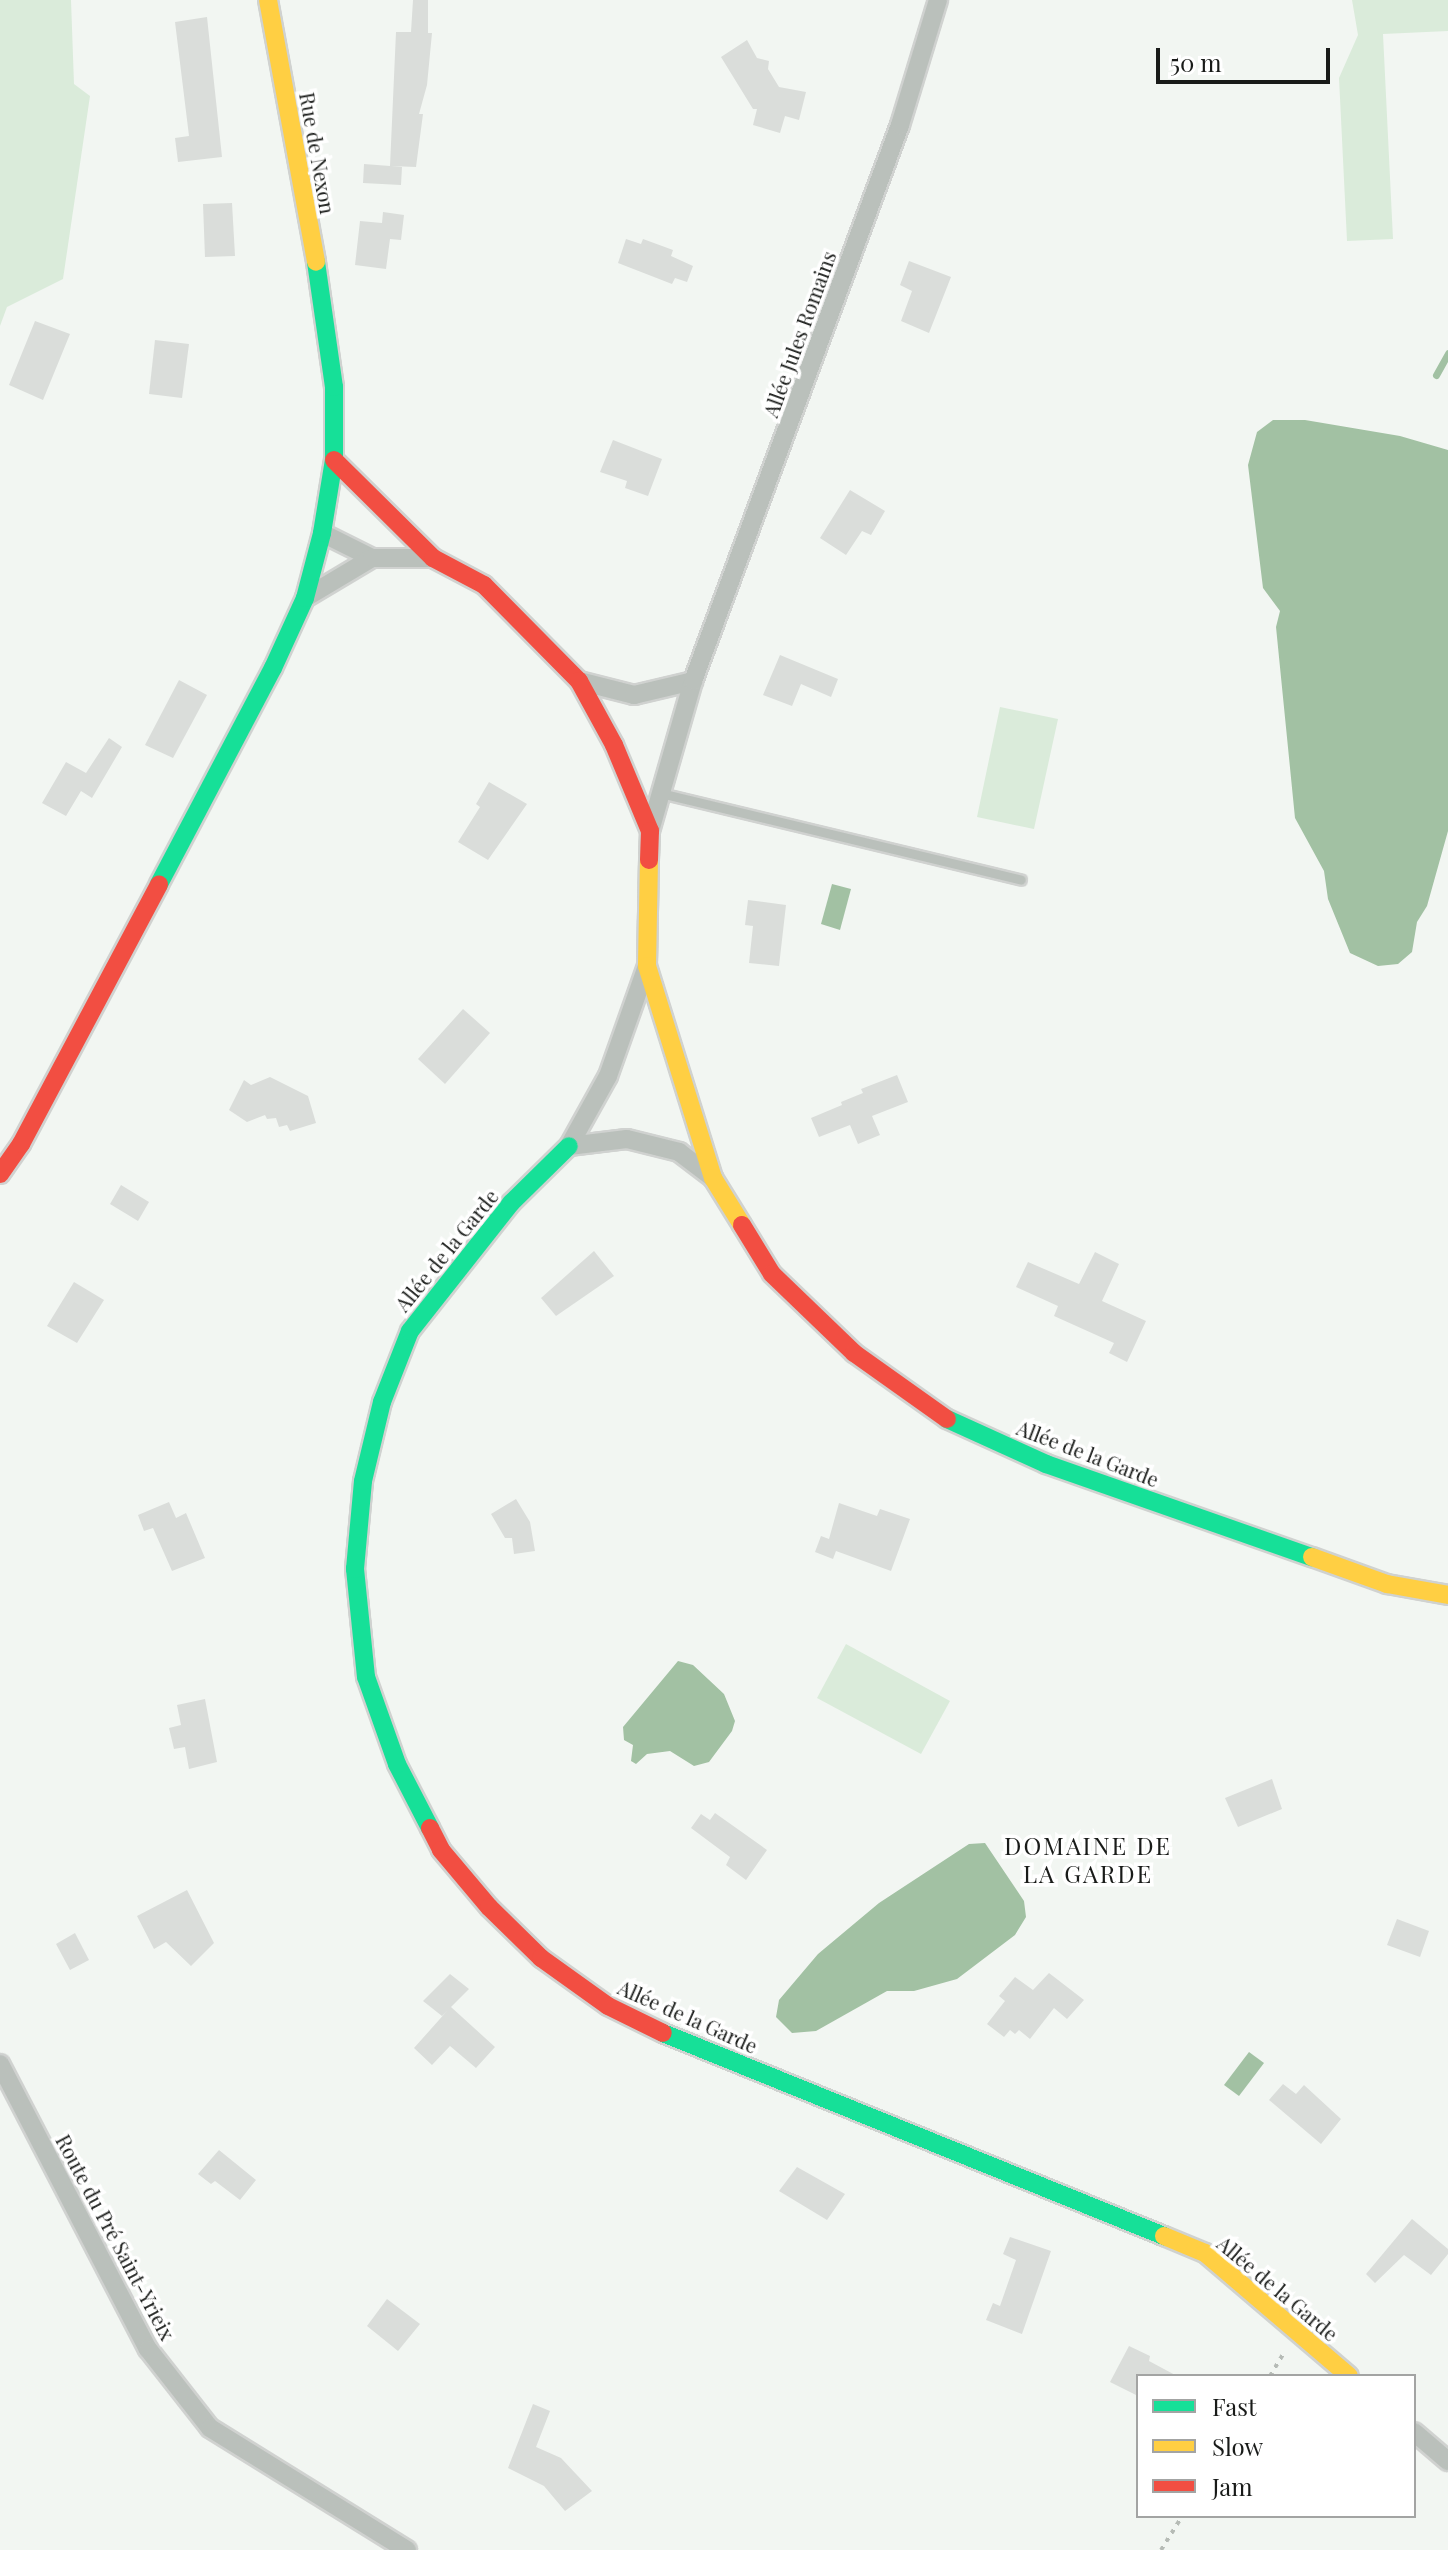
<!DOCTYPE html>
<html>
<head>
<meta charset="utf-8">
<style>
  body { margin:0 }
  #map { position:relative; width:1448px; height:2550px; overflow:hidden; background:#f2f6f2; font-family:"Playfair Display",serif }
  div>[style] { position:absolute }
  [style*='--x'] { left:calc(var(--x)*1px); top:calc(var(--y)*1px); width:calc(var(--w)*1px); rotate:calc(var(--a)*1deg) }
  .green>* { inset:0; background:#daebda }
  .water>* { inset:0; background:#a2c1a3 }
  .stream>* { height:7px; margin:-3.5px; padding:0 3.5px; transform-origin:3.5px; border-radius:3.5px; background:#a2c1a3 }
  .building>* { inset:0; background:#daddda }
  .path>* { height:4px; margin-top:-2px; transform-origin:0; background:repeating-linear-gradient(90deg,#b6bbb6 0 4px,transparent 0 10px) }
  .roads { filter:drop-shadow(2px 0 #d0d2d0) drop-shadow(-2px 0 #d0d2d0) drop-shadow(0 2px #d0d2d0) drop-shadow(0 -2px #d0d2d0) }
  .lane>* { height:9px; margin:-4.5px; padding:0 4.5px; transform-origin:4.5px; border-radius:4.5px; background:#bac0bb }
  .street>* { height:18px; margin:-9px; padding:0 9px; transform-origin:9px; border-radius:9px; background:#bac0bb }
  .fast>* { height:18px; margin:-9px; padding:0 9px; transform-origin:9px; border-radius:9px; background:#16e098 }
  .slow>* { height:18px; margin:-9px; padding:0 9px; transform-origin:9px; border-radius:9px; background:#ffcf43 }
  .jam>* { height:18px; margin:-9px; padding:0 9px; transform-origin:9px; border-radius:9px; background:#f24e42 }
  span { translate:-50% -50%; white-space:nowrap; text-align:center; line-height:1.15; -webkit-text-stroke:7px #fff; paint-order:stroke }
  .street-label { font-size:20px; color:#191b19 }
  .quarter-label { font-size:24px; color:#191b19; letter-spacing:2px }
  .legend { position:absolute; left:1136px; top:2374px; width:280px; height:144px; box-sizing:border-box; background:#fff; border:2px solid #a3a4a3; margin:0; padding:10px 14px; list-style:none; font-size:24px; color:#191b19 }
  .legend li { display:flex; align-items:center; gap:16px; height:40px }
  .legend b { width:40px; border:2px solid #a3a4a3 }
  .scale { position:absolute; left:1156px; top:48px; width:174px; height:36px; box-sizing:border-box; border:4px solid #191b19; border-top:0; padding-left:10px; font-size:24px; line-height:28px; white-space:nowrap; color:#191b19; -webkit-text-stroke:6px #fff; paint-order:stroke }
</style>
</head>
<body>
<div id="map">
  <div class="green">
    <i style="clip-path:polygon(0 0,71px 0,74px 84px,90px 96px,63px 279px,7px 307px,0 326px)"></i>
    <i style="clip-path:polygon(1352px 0,1448px 0,1448px 31px,1383px 34px,1393px 239px,1347px 241px,1339px 78px,1358px 35px)"></i>
    <i style="clip-path:polygon(1000px 707px,1058px 719px,1034px 829px,977px 817px)"></i>
    <i style="clip-path:polygon(846px 1644px,950px 1701px,921px 1754px,817px 1698px)"></i>
  </div>
  <div class="water">
    <i style="clip-path:polygon(1273px 420px,1305px 420px,1400px 436px,1448px 450px,1448px 831px,1427px 906px,1417px 922px,1412px 952px,1398px 964px,1378px 966px,1350px 953px,1328px 899px,1324px 871px,1295px 818px,1276px 627px,1280px 611px,1263px 588px,1248px 465px,1257px 432px)"></i>
    <i style="clip-path:polygon(832px 884px,851px 889px,840px 930px,821px 924px)"></i>
    <i style="clip-path:polygon(678px 1661px,693px 1665px,724px 1694px,735px 1721px,732px 1731px,709px 1762px,694px 1766px,670px 1751px,647px 1754px,636px 1764px,631px 1761px,633px 1745px,624px 1740px,623px 1727px)"></i>
    <i style="clip-path:polygon(985px 1843px,1024px 1901px,1026px 1917px,1015px 1935px,957px 1979px,914px 1991px,887px 1991px,816px 2031px,792px 2033px,776px 2017px,779px 2000px,818px 1954px,879px 1903px,969px 1844px)"></i>
    <i style="clip-path:polygon(1249px 2052px,1264px 2063px,1239px 2096px,1224px 2085px)"></i>
  </div>
  <div class="stream">
    <i style="--x:1436;--y:375;--w:25;--a:-61"></i>
  </div>
  <div class="building">
    <i style="clip-path:polygon(413px 0,428px 0,428px 33px,432px 33px,427px 85px,419px 114px,423px 114px,416px 167px,391px 166px,402px 167px,401px 185px,363px 183px,364px 164px,390px 166px,396px 32px,411px 32px)"></i>
    <i style="clip-path:polygon(207px 17px,222px 157px,178px 162px,175px 138px,189px 136px,175px 22px)"></i>
    <i style="clip-path:polygon(747px 40px,757px 58px,769px 61px,768px 69px,779px 87px,806px 92px,799px 120px,785px 116px,780px 133px,753px 125px,757px 109px,753px 109px,721px 57px)"></i>
    <i style="clip-path:polygon(232px 203px,235px 256px,205px 257px,203px 204px)"></i>
    <i style="clip-path:polygon(383px 212px,404px 215px,401px 240px,390px 239px,386px 269px,355px 265px,360px 221px,382px 223px)"></i>
    <i style="clip-path:polygon(626px 239px,641px 244px,643px 239px,673px 250px,671px 256px,693px 266px,687px 282px,675px 278px,672px 284px,618px 263px)"></i>
    <i style="clip-path:polygon(909px 261px,951px 277px,929px 333px,901px 321px,912px 291px,900px 285px)"></i>
    <i style="clip-path:polygon(35px 321px,70px 334px,43px 400px,9px 385px)"></i>
    <i style="clip-path:polygon(155px 340px,189px 344px,182px 398px,149px 394px)"></i>
    <i style="clip-path:polygon(613px 440px,662px 459px,648px 496px,625px 488px,627px 481px,600px 472px)"></i>
    <i style="clip-path:polygon(850px 490px,885px 511px,871px 535px,862px 531px,846px 555px,820px 538px)"></i>
    <i style="clip-path:polygon(780px 655px,838px 679px,831px 697px,801px 684px,792px 706px,763px 695px)"></i>
    <i style="clip-path:polygon(179px 680px,207px 695px,173px 758px,145px 745px)"></i>
    <i style="clip-path:polygon(109px 738px,122px 747px,92px 798px,81px 791px,66px 816px,42px 803px,66px 762px,86px 773px)"></i>
    <i style="clip-path:polygon(489px 782px,527px 804px,488px 860px,458px 842px,480px 807px,476px 804px)"></i>
    <i style="clip-path:polygon(748px 900px,786px 905px,779px 966px,749px 963px,753px 926px,745px 925px)"></i>
    <i style="clip-path:polygon(463px 1009px,490px 1033px,445px 1084px,418px 1059px)"></i>
    <i style="clip-path:polygon(897px 1075px,908px 1102px,872px 1116px,880px 1135px,858px 1144px,850px 1125px,819px 1137px,811px 1118px,842px 1105px,841px 1102px,863px 1093px,861px 1089px)"></i>
    <i style="clip-path:polygon(270px 1077px,308px 1096px,316px 1123px,290px 1131px,287px 1125px,279px 1127px,276px 1118px,267px 1119px,265px 1115px,247px 1122px,229px 1110px,244px 1080px,251px 1085px)"></i>
    <i style="clip-path:polygon(121px 1185px,149px 1202px,138px 1221px,110px 1204px)"></i>
    <i style="clip-path:polygon(594px 1251px,614px 1276px,556px 1316px,541px 1298px)"></i>
    <i style="clip-path:polygon(1095px 1252px,1119px 1264px,1102px 1301px,1146px 1321px,1127px 1362px,1109px 1353px,1114px 1343px,1054px 1316px,1058px 1306px,1016px 1287px,1028px 1262px,1079px 1284px)"></i>
    <i style="clip-path:polygon(74px 1282px,104px 1300px,77px 1343px,47px 1326px)"></i>
    <i style="clip-path:polygon(516px 1499px,530px 1522px,535px 1551px,514px 1554px,512px 1538px,505px 1538px,491px 1514px)"></i>
    <i style="clip-path:polygon(169px 1502px,176px 1518px,186px 1513px,205px 1558px,172px 1571px,153px 1528px,144px 1531px,138px 1515px)"></i>
    <i style="clip-path:polygon(839px 1503px,877px 1516px,880px 1509px,910px 1519px,891px 1571px,836px 1551px,833px 1559px,815px 1552px,821px 1536px,829px 1539px)"></i>
    <i style="clip-path:polygon(205px 1699px,217px 1762px,189px 1769px,185px 1747px,174px 1749px,169px 1728px,181px 1725px,177px 1705px)"></i>
    <i style="clip-path:polygon(1272px 1779px,1282px 1809px,1238px 1827px,1225px 1798px)"></i>
    <i style="clip-path:polygon(715px 1813px,767px 1850px,746px 1880px,726px 1865px,730px 1857px,691px 1828px,701px 1814px,710px 1820px)"></i>
    <i style="clip-path:polygon(187px 1890px,214px 1943px,191px 1966px,166px 1942px,154px 1949px,137px 1916px)"></i>
    <i style="clip-path:polygon(1397px 1919px,1429px 1931px,1420px 1957px,1387px 1945px)"></i>
    <i style="clip-path:polygon(75px 1933px,89px 1960px,70px 1970px,56px 1944px)"></i>
    <i style="clip-path:polygon(1049px 1973px,1084px 2000px,1067px 2019px,1054px 2008px,1030px 2039px,1019px 2030px,1015px 2034px,1010px 2030px,1004px 2037px,987px 2024px,1005px 2001px,999px 1996px,1015px 1977px,1033px 1990px)"></i>
    <i style="clip-path:polygon(450px 1974px,469px 1989px,451px 2007px,495px 2047px,476px 2068px,450px 2046px,432px 2065px,414px 2048px,447px 2011px,442px 2016px,423px 2001px)"></i>
    <i style="clip-path:polygon(1283px 2084px,1296px 2094px,1304px 2085px,1341px 2119px,1321px 2144px,1269px 2100px)"></i>
    <i style="clip-path:polygon(219px 2150px,256px 2180px,240px 2200px,215px 2181px,211px 2184px,198px 2174px)"></i>
    <i style="clip-path:polygon(797px 2167px,845px 2194px,827px 2220px,779px 2191px)"></i>
    <i style="clip-path:polygon(1412px 2219px,1448px 2249px,1448px 2254px,1431px 2275px,1404px 2255px,1375px 2283px,1366px 2274px)"></i>
    <i style="clip-path:polygon(1010px 2237px,1051px 2251px,1022px 2334px,986px 2320px,993px 2303px,1000px 2306px,1016px 2260px,1003px 2254px)"></i>
    <i style="clip-path:polygon(387px 2299px,420px 2324px,398px 2351px,367px 2326px)"></i>
    <i style="clip-path:polygon(1129px 2346px,1150px 2356px,1149px 2361px,1177px 2376px,1138px 2376px,1138px 2396px,1110px 2382px)"></i>
    <i style="clip-path:polygon(533px 2404px,550px 2411px,536px 2447px,561px 2458px,592px 2491px,565px 2511px,544px 2486px,508px 2468px)"></i>
  </div>
  <div class="path">
    <i style="--x:1270;--y:2376;--w:29;--a:-59"></i>
    <i style="--x:1161;--y:2550;--w:40;--a:-58"></i>
  </div>
  <div class="roads">
    <div class="lane">
      <i style="--x:660;--y:793;--w:371;--a:13.5"></i>
    </div>
    <div class="street">
      <i style="--x:322;--y:533;--w:56;--a:26.6"></i>
      <i style="--x:305;--y:598;--w:78;--a:-30.8"></i>
      <i style="--x:372;--y:558;--w:61;--a:0"></i>
      <i style="--x:579;--y:681;--w:57;--a:14.3"></i>
      <i style="--x:634;--y:695;--w:61;--a:-13.3"></i>
      <i style="--x:650;--y:831;--w:156;--a:-74"></i>
      <i style="--x:693;--y:681;--w:593;--a:-69.58"></i>
      <i style="--x:900;--y:125;--w:131;--a:-73.1"></i>
      <i style="--x:647;--y:966;--w:117;--a:109.5"></i>
      <i style="--x:608;--y:1076;--w:80;--a:119.1"></i>
      <i style="--x:569;--y:1146;--w:58;--a:-6.9"></i>
      <i style="--x:627;--y:1139;--w:54;--a:14"></i>
      <i style="--x:679;--y:1152;--w:43;--a:37.4"></i>
      <i style="--x:0;--y:2064;--w:321;--a:62.6"></i>
      <i style="--x:148;--y:2349;--w:100;--a:51.9"></i>
      <i style="--x:210;--y:2428;--w:232;--a:31.8"></i>
      <i style="--x:1414;--y:2432;--w:45;--a:40.5"></i>
    </div>
    <div class="fast">
      <i style="--x:159;--y:884;--w:244;--a:-62.2"></i>
      <i style="--x:273;--y:668;--w:77;--a:-65.4"></i>
      <i style="--x:305;--y:598;--w:67;--a:-75.3"></i>
      <i style="--x:322;--y:533;--w:74;--a:-80.7"></i>
      <i style="--x:334;--y:460;--w:73;--a:-90"></i>
      <i style="--x:334;--y:387;--w:126;--a:-98.2"></i>
      <i style="--x:947;--y:1419;--w:109;--a:24.4"></i>
      <i style="--x:1046;--y:1464;--w:282;--a:19.3"></i>
      <i style="--x:430;--y:1828;--w:72;--a:-117.3"></i>
      <i style="--x:397;--y:1764;--w:92;--a:-109.6"></i>
      <i style="--x:366;--y:1677;--w:109;--a:-95.8"></i>
      <i style="--x:355;--y:1569;--w:88;--a:-84.8"></i>
      <i style="--x:363;--y:1481;--w:81;--a:-76.5"></i>
      <i style="--x:382;--y:1402;--w:76;--a:-68.5"></i>
      <i style="--x:410;--y:1331;--w:163;--a:-51.7"></i>
      <i style="--x:511;--y:1203;--w:81;--a:-44.5"></i>
      <i style="--x:663;--y:2033;--w:541;--a:22.06"></i>
    </div>
    <div class="slow">
      <i style="--x:268;--y:0;--w:266;--a:79.6"></i>
      <i style="--x:649;--y:860;--w:106;--a:91.1"></i>
      <i style="--x:647;--y:966;--w:222;--a:72.7"></i>
      <i style="--x:713;--y:1178;--w:55;--a:58.3"></i>
      <i style="--x:1312;--y:1557;--w:80;--a:19.8"></i>
      <i style="--x:1387;--y:1584;--w:62;--a:10.2"></i>
      <i style="--x:1164;--y:2236;--w:44;--a:22.5"></i>
      <i style="--x:1205;--y:2253;--w:189;--a:40.5"></i>
    </div>
    <div class="jam">
      <i style="--x:334;--y:460;--w:139;--a:44.7"></i>
      <i style="--x:433;--y:558;--w:58;--a:27.9"></i>
      <i style="--x:484;--y:585;--w:135;--a:45.3"></i>
      <i style="--x:579;--y:681;--w:73;--a:61.3"></i>
      <i style="--x:614;--y:745;--w:93;--a:67.3"></i>
      <i style="--x:650;--y:831;--w:29;--a:92"></i>
      <i style="--x:0;--y:1174;--w:37;--a:-55"></i>
      <i style="--x:21;--y:1144;--w:294;--a:-62"></i>
      <i style="--x:742;--y:1225;--w:57;--a:58.5"></i>
      <i style="--x:772;--y:1274;--w:114;--a:43.9"></i>
      <i style="--x:854;--y:1353;--w:114;--a:35.4"></i>
      <i style="--x:430;--y:1828;--w:25;--a:63"></i>
      <i style="--x:441;--y:1850;--w:75;--a:49.9"></i>
      <i style="--x:489;--y:1907;--w:73;--a:44.4"></i>
      <i style="--x:541;--y:1958;--w:82;--a:35.6"></i>
      <i style="--x:608;--y:2006;--w:61;--a:26.1"></i>
    </div>
  </div>
  <div class="street-label">
    <span style="left:318px;top:153px;rotate:80deg">Rue de Nexon</span>
    <span style="left:799px;top:334px;rotate:-70deg">Allée Jules Romains</span>
    <span style="left:446px;top:1250px;rotate:-51deg">Allée de la Garde</span>
    <span style="left:1088px;top:1453px;rotate:21deg">Allée de la Garde</span>
    <span style="left:688px;top:2016px;rotate:24deg">Allée de la Garde</span>
    <span style="left:116px;top:2237px;rotate:62deg">Route du Pré Saint-Yrieix</span>
    <span style="left:1278px;top:2288px;rotate:40deg">Allée de la Garde</span>
  </div>
  <div class="quarter-label">
    <span style="left:1088px;top:1860px">DOMAINE DE<br>LA GARDE</span>
  </div>
  <ul class="legend">
  <li><b style="height:10px;background:#16e098"></b>Fast</li>
  <li><b style="height:10px;background:#ffcf43"></b>Slow</li>
  <li><b style="height:10px;background:#f24e42"></b>Jam</li>
  </ul>
  <div class="scale">50 m</div>
</div>
</body>
</html>
